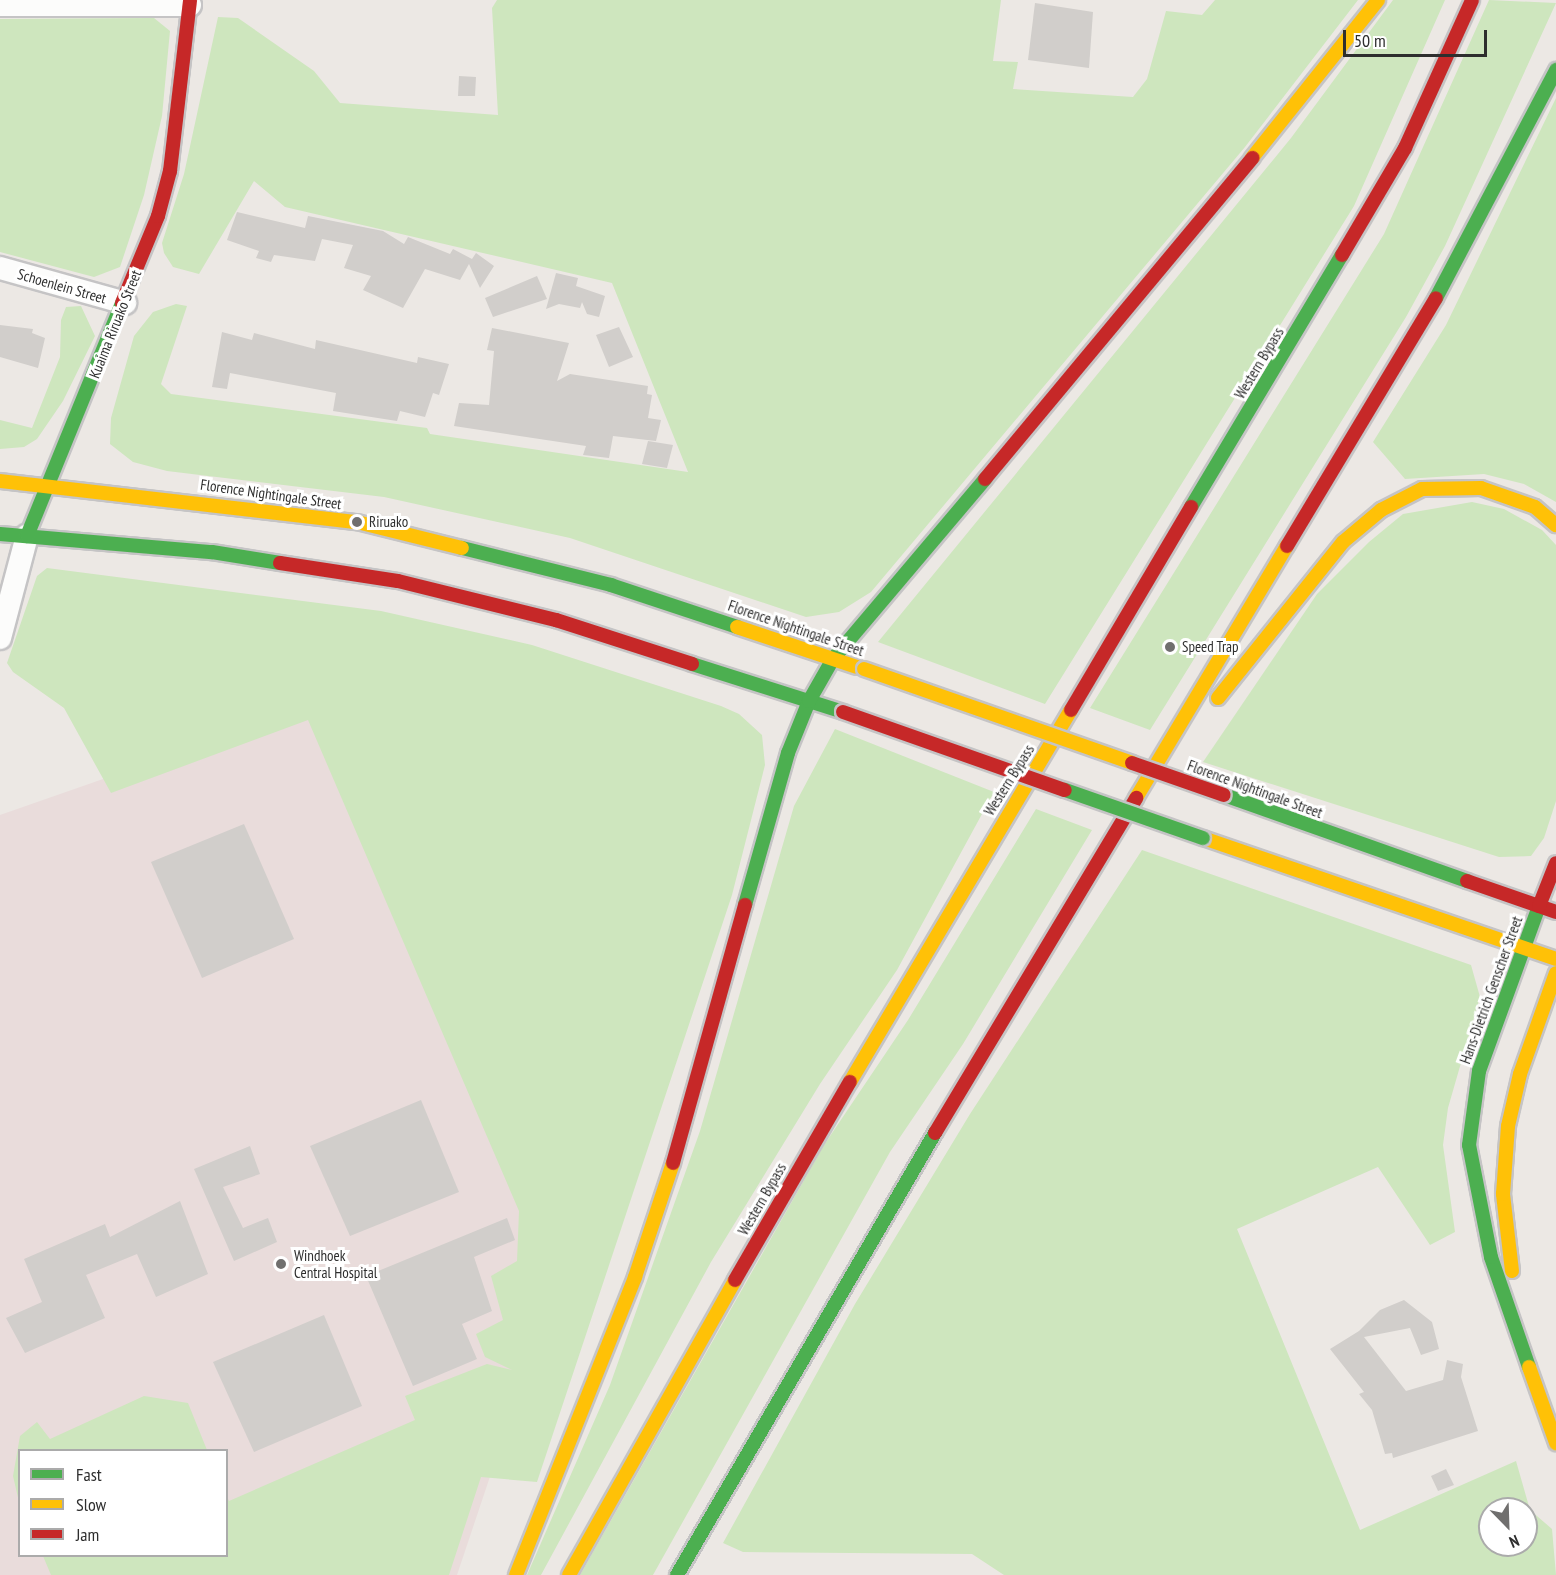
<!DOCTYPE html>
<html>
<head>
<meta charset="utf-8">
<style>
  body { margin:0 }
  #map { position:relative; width:1556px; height:1575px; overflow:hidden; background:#ece8e4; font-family:"PT Sans Narrow",sans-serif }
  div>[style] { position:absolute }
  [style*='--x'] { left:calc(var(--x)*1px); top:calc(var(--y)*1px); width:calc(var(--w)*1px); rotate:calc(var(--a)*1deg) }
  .medical>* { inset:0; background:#e9dcdb }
  .green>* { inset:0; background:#cee6be }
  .building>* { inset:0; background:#d1cecb }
  .roads { filter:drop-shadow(2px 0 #c5c4c5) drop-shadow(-2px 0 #c5c4c5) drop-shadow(0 2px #c5c4c5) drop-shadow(0 -2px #c5c4c5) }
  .street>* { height:22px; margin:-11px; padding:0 11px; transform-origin:11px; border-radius:11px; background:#fcfcfb }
  .fast>* { height:14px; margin:-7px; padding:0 7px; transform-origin:7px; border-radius:7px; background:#4caf50 }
  .slow>* { height:14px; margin:-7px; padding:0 7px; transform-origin:7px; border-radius:7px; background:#ffc107 }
  .jam>* { height:14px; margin:-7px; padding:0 7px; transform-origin:7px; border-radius:7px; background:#c62828 }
  .bridges { filter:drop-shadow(2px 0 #c5c4c5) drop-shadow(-2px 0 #c5c4c5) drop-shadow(0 2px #c5c4c5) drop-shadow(0 -2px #c5c4c5) }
  .fast-bridge>* { height:14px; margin:-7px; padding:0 7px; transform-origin:7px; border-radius:7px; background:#4caf50 }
  .slow-bridge>* { height:14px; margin:-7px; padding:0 7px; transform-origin:7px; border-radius:7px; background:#ffc107 }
  .jam-bridge>* { height:14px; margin:-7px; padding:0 7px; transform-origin:7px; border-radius:7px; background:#c62828 }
  .dots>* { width:16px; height:16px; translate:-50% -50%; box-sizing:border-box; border:3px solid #fff; border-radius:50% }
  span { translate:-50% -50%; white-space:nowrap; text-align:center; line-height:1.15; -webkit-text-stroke:6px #fff; paint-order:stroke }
  .street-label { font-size:15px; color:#2e2e2e }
  .poi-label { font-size:15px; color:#2e2e2e }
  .left { translate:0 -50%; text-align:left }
  .legend { position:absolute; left:18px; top:1449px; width:210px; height:108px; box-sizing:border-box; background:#fff; border:2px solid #ababab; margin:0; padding:8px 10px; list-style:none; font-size:18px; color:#2e2e2e }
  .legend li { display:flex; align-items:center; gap:12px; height:30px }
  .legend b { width:30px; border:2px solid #ababab }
  .north { position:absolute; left:1478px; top:1497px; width:60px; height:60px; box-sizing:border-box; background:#fff; border:2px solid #ababab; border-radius:50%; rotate:157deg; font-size:16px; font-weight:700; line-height:24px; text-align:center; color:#2e2e2e }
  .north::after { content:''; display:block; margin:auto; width:21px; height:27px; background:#706f6e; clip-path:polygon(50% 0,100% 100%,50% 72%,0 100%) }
  .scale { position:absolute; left:1343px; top:30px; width:144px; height:27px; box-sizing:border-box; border:3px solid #2e2e2e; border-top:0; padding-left:8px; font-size:18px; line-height:21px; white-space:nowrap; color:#2e2e2e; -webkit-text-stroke:4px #fff; paint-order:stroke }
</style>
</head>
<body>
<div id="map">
  <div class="medical">
    <i style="clip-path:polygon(evenodd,315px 705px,624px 1077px,457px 1575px,0 1575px,0 815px,315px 705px,20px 1450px,226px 1450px,226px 1556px,20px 1556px,20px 1450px)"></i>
  </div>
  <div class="green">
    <i style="clip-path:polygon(497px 0,1001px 0,993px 61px,1018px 62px,1013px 89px,1133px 97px,1147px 79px,1166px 11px,1202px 15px,1215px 0,1358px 0,1245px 147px,871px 592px,839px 612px,806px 617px,570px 538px,384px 497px,167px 471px,133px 462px,110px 444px,111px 418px,134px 336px,153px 312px,176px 304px,187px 306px,161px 384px,171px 394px,427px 428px,430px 434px,688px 472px,612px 283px,285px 207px,254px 181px,199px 274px,173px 267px,164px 253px,162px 243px,184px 174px,218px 17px,238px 18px,314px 71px,340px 103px,498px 115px,492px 8px)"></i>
    <i style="clip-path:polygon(1393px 0,1445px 0,1354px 206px,1045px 704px,878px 642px,1291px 138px)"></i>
    <i style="clip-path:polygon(1489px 0,1556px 3px,1445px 246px,1406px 317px,1150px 730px,1090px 708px,1384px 234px)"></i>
    <i style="clip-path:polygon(154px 18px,170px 31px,162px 116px,144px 195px,120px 267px,94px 277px,0 252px,0 19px)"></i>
    <i style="clip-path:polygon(1556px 98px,1556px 502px,1524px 484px,1484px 474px,1405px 479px,1373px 442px,1446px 325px)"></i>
    <i style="clip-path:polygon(81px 306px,95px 336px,63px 401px,37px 439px,24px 447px,0 449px,0 420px,32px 428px,60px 357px,61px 320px,66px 307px)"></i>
    <i style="clip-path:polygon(1472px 502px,1504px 509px,1542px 530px,1556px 545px,1556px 801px,1544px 838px,1531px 856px,1499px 857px,1203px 762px,1317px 594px,1369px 542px,1403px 514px)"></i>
    <i style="clip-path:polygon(47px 568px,381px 611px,532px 645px,721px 706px,739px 714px,762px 735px,765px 765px,732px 895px,537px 1482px,481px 1477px,449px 1575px,51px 1575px,43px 1556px,226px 1556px,227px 1497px,229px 1501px,415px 1420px,405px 1396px,487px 1364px,512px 1370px,485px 1357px,476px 1334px,503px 1320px,491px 1276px,517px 1261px,519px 1211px,308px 720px,111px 793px,64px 708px,13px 672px,7px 663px,37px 576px)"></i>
    <i style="clip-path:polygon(835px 729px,994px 792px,897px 970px,820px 1084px,711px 1262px,541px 1575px,527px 1575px,610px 1385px,700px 1131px,794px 806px)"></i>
    <i style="clip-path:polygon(1036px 809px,1092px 830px,963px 1044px,890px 1152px,653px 1575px,580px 1575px,824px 1145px,908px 1020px)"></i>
    <i style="clip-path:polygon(evenodd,1142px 850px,1471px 965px,1480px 997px,1448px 1108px,1443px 1145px,1455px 1232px,1430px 1245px,1378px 1167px,1237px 1229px,1360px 1530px,1516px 1461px,1530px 1510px,1552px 1529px,1556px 1575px,1004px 1575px,972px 1554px,743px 1552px,723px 1543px,855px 1304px,970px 1114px,1142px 850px,1490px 1509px,1526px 1509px,1526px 1545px,1490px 1545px,1490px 1509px)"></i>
    <i style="clip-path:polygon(144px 1396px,188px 1403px,207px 1450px,20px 1450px,19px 1502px,13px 1476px,20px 1436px,37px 1422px,50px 1439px)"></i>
  </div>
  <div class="building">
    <i style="clip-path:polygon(1035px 3px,1093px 12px,1089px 68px,1028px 60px)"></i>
    <i style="clip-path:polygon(459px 76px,476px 77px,475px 96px,458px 96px)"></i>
    <i style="clip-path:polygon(237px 212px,305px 228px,308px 216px,383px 231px,404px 244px,408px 237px,450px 254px,453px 249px,472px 259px,476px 253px,494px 266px,480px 288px,469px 264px,460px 280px,425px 269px,403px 308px,363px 290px,371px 276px,344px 268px,353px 245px,322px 239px,315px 261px,274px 255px,271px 262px,256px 258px,259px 251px,227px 240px)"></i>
    <i style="clip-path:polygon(556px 273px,578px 278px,576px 286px,605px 296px,599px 317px,587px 314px,582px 302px,580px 308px,559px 304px,546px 309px)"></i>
    <i style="clip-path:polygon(537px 276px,547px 299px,493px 317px,485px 298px)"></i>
    <i style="clip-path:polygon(0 325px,33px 329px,32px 333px,45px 338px,38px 368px,0 357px)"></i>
    <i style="clip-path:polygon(619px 327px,633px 357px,609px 367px,596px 335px)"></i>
    <i style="clip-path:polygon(492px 328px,569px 343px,557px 381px,570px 374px,648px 386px,647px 394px,652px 395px,648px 418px,661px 420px,656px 441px,613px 436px,609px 458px,583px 455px,586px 446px,454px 426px,459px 403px,489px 405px,494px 351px,487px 350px)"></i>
    <i style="clip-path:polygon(222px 332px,252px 340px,254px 333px,315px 349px,316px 340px,417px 363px,418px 357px,449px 364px,439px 395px,433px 393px,425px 417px,400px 411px,397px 421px,333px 411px,336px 393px,230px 373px,227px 389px,212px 387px)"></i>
    <i style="clip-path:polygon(648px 441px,673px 445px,667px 468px,642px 464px)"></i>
    <i style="clip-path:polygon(244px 824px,294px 939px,202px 978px,151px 862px)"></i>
    <i style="clip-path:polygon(421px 1100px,459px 1192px,350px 1236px,310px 1146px)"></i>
    <i style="clip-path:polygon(250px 1146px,260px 1174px,223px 1187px,243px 1228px,268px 1218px,277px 1242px,234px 1261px,194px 1169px)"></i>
    <i style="clip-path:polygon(180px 1201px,208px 1274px,156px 1297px,137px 1254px,86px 1275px,105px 1318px,25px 1353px,6px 1318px,42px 1302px,24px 1259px,105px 1224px,110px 1237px)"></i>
    <i style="clip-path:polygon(507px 1218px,515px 1240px,474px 1257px,492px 1311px,462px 1324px,477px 1359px,413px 1386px,366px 1276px)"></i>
    <i style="clip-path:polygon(1404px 1300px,1432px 1322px,1439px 1349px,1421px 1355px,1410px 1328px,1364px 1337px,1406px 1391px,1443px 1380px,1447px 1360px,1463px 1364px,1461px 1377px,1478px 1431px,1393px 1458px,1392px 1453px,1385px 1454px,1372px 1410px,1359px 1394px,1364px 1392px,1330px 1349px,1359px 1331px,1380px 1310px)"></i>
    <i style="clip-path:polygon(324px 1315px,362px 1406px,254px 1452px,213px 1362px)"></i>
    <i style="clip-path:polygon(1446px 1469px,1454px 1485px,1438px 1491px,1431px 1476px)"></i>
  </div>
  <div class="roads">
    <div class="street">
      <i style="--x:0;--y:5;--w:190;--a:0"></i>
      <i style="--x:0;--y:268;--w:130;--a:15.6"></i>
      <i style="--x:0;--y:638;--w:106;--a:-75.2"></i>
    </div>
    <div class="fast">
      <i style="--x:1436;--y:298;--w:258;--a:-62.2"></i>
      <i style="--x:1191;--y:507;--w:294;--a:-59.1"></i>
      <i style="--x:0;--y:534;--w:213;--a:4.9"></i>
      <i style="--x:212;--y:552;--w:69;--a:9.2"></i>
      <i style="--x:27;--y:536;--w:252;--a:-67.8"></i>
      <i style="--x:462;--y:548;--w:154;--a:13.9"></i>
      <i style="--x:611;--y:585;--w:133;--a:18.4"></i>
      <i style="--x:692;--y:664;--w:158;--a:17.6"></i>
      <i style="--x:1224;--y:795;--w:258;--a:19.5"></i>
      <i style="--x:745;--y:905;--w:158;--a:-74.2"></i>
      <i style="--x:788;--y:753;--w:56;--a:-68"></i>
      <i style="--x:809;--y:701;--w:48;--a:-60.3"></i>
      <i style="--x:833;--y:659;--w:236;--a:-49.8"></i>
      <i style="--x:1529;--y:1367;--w:116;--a:-109.1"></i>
      <i style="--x:1491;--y:1257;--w:114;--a:-101.1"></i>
      <i style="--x:1469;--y:1145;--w:75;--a:-82.3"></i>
      <i style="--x:1479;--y:1071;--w:176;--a:-70"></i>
      <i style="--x:677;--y:1575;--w:512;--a:-59.73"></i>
    </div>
    <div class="slow">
      <i style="--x:1252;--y:158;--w:202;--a:-51.4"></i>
      <i style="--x:0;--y:481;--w:359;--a:6.6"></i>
      <i style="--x:357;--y:522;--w:108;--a:13.9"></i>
      <i style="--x:737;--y:627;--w:126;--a:18.4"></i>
      <i style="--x:1218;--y:698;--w:200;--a:-51.3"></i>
      <i style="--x:1343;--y:542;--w:50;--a:-40.1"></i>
      <i style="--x:1381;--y:510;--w:46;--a:-27.1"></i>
      <i style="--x:1422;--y:489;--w:59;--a:-1"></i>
      <i style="--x:1481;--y:488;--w:57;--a:19.4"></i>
      <i style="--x:1535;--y:507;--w:28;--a:41"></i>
      <i style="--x:1136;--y:798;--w:294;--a:-59.1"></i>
      <i style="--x:1203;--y:838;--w:373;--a:18.9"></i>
      <i style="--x:850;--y:1082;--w:433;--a:-59.3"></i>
      <i style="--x:1512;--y:1271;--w:78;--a:-96.7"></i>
      <i style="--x:1503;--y:1194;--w:68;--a:-85.8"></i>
      <i style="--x:1508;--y:1126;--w:53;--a:-77"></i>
      <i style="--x:1520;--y:1074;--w:107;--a:-70.4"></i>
      <i style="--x:1529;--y:1367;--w:81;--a:70.4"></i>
      <i style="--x:516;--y:1575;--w:321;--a:-68.2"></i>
      <i style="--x:635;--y:1277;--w:120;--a:-71.6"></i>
      <i style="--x:569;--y:1575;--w:338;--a:-60.6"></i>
    </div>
    <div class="jam">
      <i style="--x:1342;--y:255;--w:124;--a:-59.5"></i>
      <i style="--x:1405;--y:148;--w:162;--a:-65.6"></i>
      <i style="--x:122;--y:303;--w:94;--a:-67.5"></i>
      <i style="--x:158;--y:216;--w:47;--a:-75.1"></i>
      <i style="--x:170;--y:171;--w:172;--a:-83.3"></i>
      <i style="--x:985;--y:479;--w:418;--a:-50.2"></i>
      <i style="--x:1287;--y:546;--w:289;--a:-59"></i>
      <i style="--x:280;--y:563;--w:119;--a:8.7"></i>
      <i style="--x:398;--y:581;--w:163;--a:13.9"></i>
      <i style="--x:556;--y:620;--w:143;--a:17.9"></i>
      <i style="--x:1071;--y:710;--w:236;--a:-59.4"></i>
      <i style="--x:1467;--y:881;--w:94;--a:19.2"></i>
      <i style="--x:1539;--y:906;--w:46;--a:-68.4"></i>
      <i style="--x:935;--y:1133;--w:391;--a:-59"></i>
      <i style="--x:673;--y:1163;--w:268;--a:-74.4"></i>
      <i style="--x:735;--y:1280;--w:229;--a:-59.9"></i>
    </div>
  </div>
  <div class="bridges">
    <div class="fast-bridge">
      <i style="--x:1065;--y:790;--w:146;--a:19.2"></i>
    </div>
    <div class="slow-bridge">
      <i style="--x:864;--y:669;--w:284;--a:19.3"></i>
    </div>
    <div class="jam-bridge">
      <i style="--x:843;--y:712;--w:235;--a:19.4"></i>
      <i style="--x:1132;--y:763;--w:97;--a:19.2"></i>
    </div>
  </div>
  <div class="dots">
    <i style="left:357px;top:522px;background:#706f6e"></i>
    <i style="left:1170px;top:647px;background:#706f6e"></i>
    <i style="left:281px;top:1264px;background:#706f6e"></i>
  </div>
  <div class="street-label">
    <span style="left:62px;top:286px;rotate:16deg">Schoenlein Street</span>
    <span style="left:115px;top:324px;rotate:-68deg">Kuaima Riruako Street</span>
    <span style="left:1259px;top:363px;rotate:-59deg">Western Bypass</span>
    <span style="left:271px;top:494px;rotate:8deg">Florence Nightingale Street</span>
    <span style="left:796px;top:628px;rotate:19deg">Florence Nightingale Street</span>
    <span style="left:1009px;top:780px;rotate:-58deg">Western Bypass</span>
    <span style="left:1255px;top:789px;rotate:20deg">Florence Nightingale Street</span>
    <span style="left:1491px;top:990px;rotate:-70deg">Hans-Dietrich Genscher Street</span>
    <span style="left:762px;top:1199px;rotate:-60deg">Western Bypass</span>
  </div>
  <div class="poi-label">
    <span class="left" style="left:369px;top:522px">Riruako</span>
    <span class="left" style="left:1182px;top:647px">Speed Trap</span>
    <span class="left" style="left:294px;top:1264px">Windhoek<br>Central Hospital</span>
  </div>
  <ul class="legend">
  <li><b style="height:8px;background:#4caf50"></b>Fast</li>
  <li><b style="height:8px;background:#ffc107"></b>Slow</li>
  <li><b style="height:8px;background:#c62828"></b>Jam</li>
  </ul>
  <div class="north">N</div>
  <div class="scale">50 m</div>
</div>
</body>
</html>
